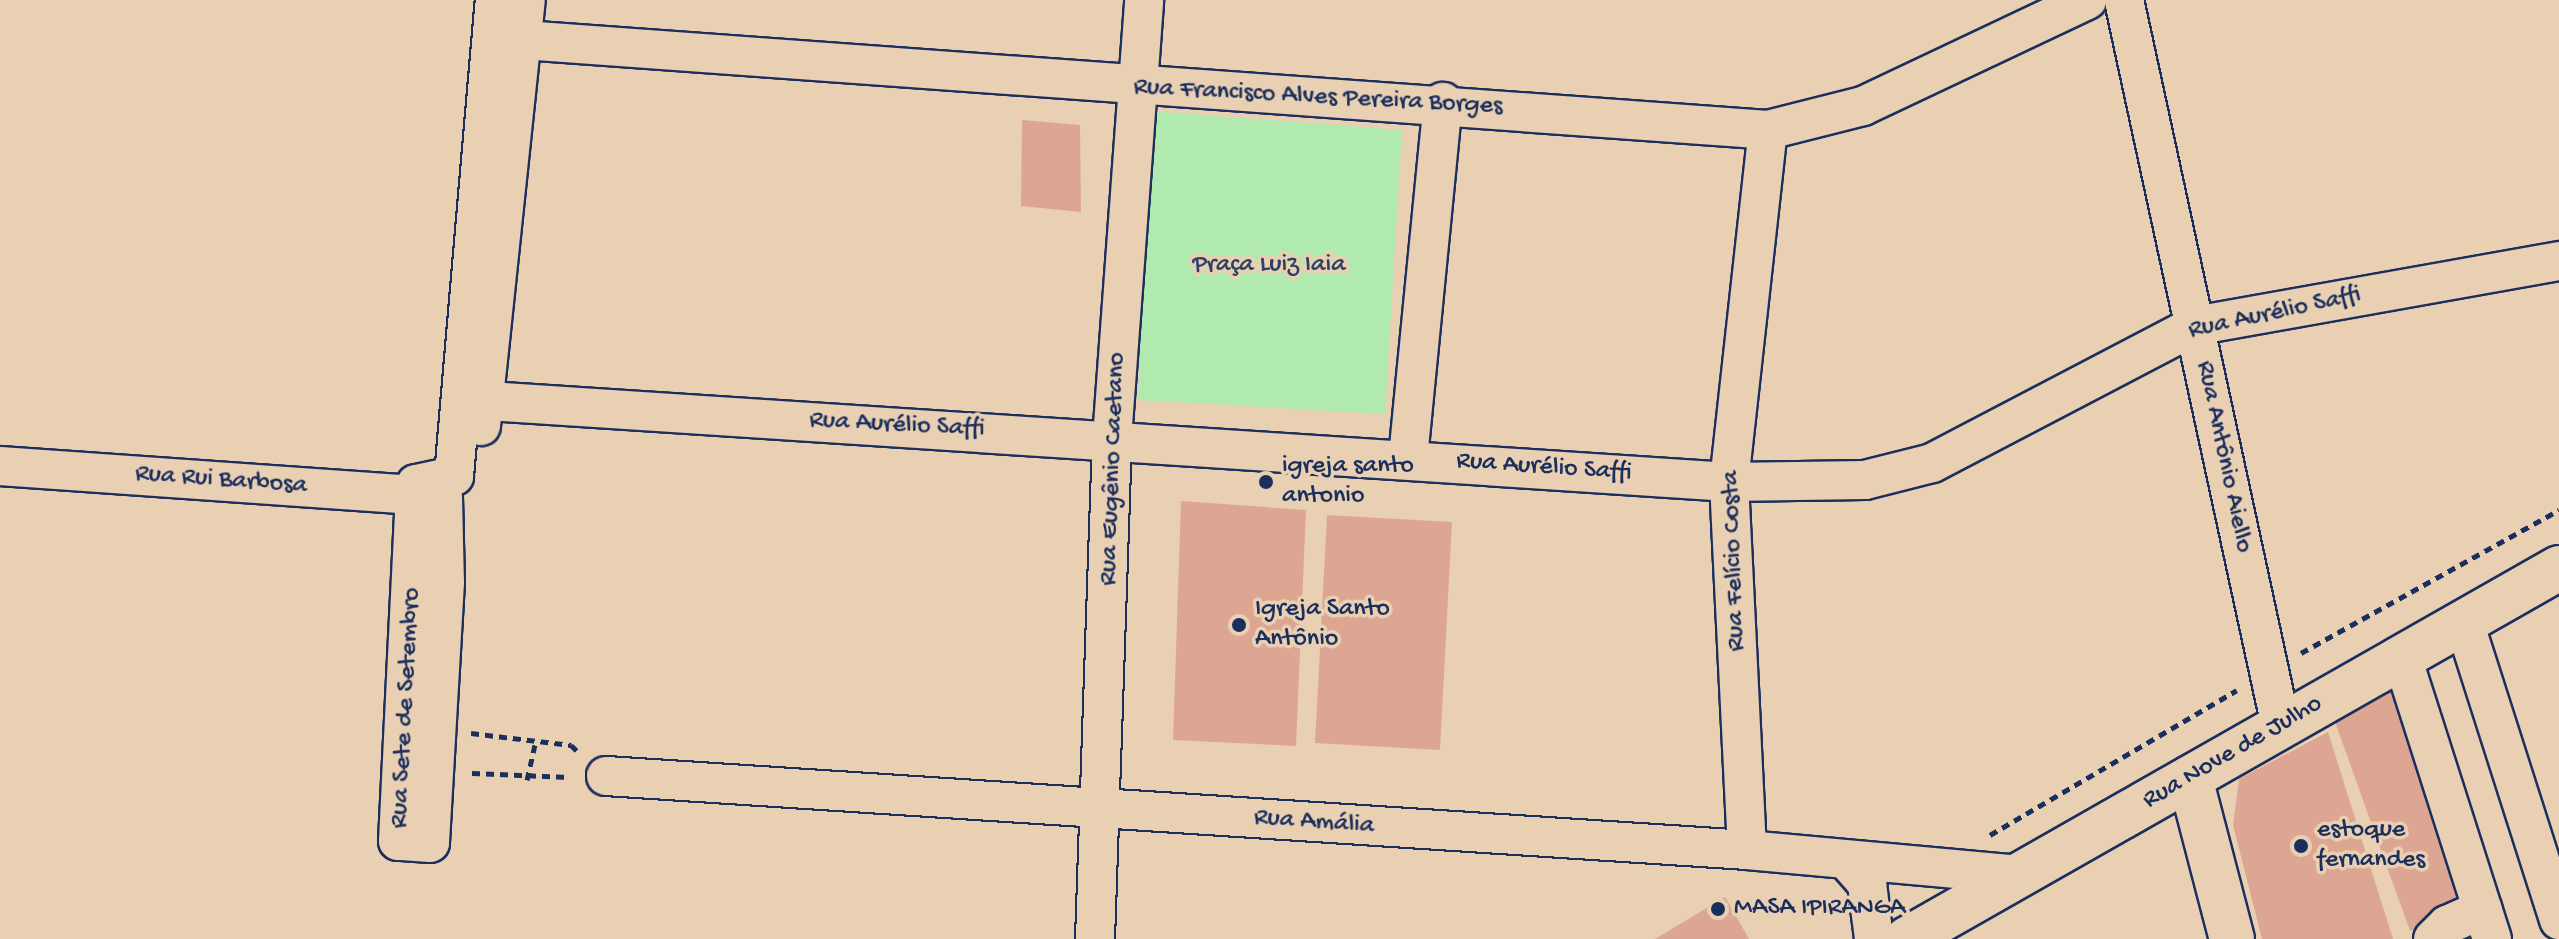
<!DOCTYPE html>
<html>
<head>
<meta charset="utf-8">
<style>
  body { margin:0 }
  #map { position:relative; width:2559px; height:939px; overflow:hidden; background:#ead0b2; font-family:"Gochi Hand",sans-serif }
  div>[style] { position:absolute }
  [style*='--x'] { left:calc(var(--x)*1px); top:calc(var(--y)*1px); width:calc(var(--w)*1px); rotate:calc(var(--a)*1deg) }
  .green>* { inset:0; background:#b1eaae }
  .building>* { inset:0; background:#dda693 }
  .path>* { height:5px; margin-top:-2.5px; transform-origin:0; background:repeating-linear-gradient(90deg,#1b2f5e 0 8px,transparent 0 14px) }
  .roads { filter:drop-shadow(2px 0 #1b2f5e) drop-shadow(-2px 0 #1b2f5e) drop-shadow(0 2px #1b2f5e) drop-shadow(0 -2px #1b2f5e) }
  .minor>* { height:38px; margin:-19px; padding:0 19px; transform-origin:19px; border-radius:19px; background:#ead0b2 }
  .tertiary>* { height:44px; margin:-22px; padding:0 22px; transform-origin:22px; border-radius:22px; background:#ead0b2 }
  .secondary>* { height:44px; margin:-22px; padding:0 22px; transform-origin:22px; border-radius:22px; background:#ead0b2 }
  .dots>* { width:22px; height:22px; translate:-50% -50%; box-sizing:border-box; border:4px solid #ead0b2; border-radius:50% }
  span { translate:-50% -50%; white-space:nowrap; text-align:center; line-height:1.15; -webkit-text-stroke:7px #ead0b2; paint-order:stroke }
  .street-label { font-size:26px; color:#1b2f5e }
  .park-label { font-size:26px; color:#2a4266 }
  .poi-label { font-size:26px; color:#1b2f5e }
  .left { translate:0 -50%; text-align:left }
</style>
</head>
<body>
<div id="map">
  <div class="green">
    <i style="clip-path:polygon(1150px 111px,1402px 130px,1385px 414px,1138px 400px)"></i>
  </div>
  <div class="building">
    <i style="clip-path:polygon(1022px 120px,1080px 125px,1081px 212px,1021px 206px)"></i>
    <i style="clip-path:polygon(1181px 501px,1306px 510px,1296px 746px,1173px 740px)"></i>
    <i style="clip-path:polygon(1327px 515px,1452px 522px,1440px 750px,1315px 743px)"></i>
    <i style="clip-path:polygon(2392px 690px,2462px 909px,2410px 931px,2335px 722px)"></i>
    <i style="clip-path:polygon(2328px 732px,2393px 939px,2262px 939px,2233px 825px,2239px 779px)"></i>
    <i style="clip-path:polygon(1725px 897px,1749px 939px,1655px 939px)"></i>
  </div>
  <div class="path">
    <i style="--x:2301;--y:653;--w:295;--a:-29"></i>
    <i style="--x:471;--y:733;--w:101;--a:6.8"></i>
    <i style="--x:571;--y:745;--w:10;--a:45"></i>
    <i style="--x:472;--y:773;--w:97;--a:2.4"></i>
    <i style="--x:527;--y:780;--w:41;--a:-77.3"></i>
    <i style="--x:1990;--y:835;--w:286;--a:-30.4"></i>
  </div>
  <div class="roads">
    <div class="minor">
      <i style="--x:2124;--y:0;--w:743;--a:77.8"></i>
      <i style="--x:523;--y:40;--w:1248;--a:4.13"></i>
      <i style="--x:1768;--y:130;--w:98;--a:-14.2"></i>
      <i style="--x:1863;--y:106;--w:248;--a:-25.3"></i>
      <i style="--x:488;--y:401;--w:1244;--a:3.73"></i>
      <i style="--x:1729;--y:482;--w:136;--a:-0.8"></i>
      <i style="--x:1865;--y:480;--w:69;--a:-14.2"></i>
      <i style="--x:1932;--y:463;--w:296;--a:-27.6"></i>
      <i style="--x:2194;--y:326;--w:371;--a:-10.1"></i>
      <i style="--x:481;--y:426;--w:428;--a:-84"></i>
      <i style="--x:1408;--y:458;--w:358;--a:-84.4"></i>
      <i style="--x:0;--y:466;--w:439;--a:4"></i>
      <i style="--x:443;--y:497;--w:85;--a:88.7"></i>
      <i style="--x:445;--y:582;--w:261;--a:93.3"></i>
      <i style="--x:430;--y:843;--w:32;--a:-176"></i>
      <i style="--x:398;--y:841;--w:346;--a:-87.2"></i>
      <i style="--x:415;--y:495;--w:11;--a:-85"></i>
      <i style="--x:416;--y:484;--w:39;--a:-12"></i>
      <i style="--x:454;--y:476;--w:478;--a:-85.1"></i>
      <i style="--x:2464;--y:622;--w:313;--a:72.3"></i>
      <i style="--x:2402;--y:657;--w:296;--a:72.3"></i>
      <i style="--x:606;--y:776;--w:1143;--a:3.71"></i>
      <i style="--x:1747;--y:850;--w:274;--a:5.2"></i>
      <i style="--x:1747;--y:850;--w:368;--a:-92.8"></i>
      <i style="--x:1729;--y:482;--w:354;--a:-83.7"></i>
      <i style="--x:1849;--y:863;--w:28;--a:49"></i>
      <i style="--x:1867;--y:884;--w:55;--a:82.7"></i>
      <i style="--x:1095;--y:939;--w:500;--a:-88.05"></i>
      <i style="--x:1112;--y:439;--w:440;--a:-85.8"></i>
      <i style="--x:2433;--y:939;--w:20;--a:-45"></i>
      <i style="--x:2447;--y:925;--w:39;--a:-24"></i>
    </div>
    <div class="tertiary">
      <i style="--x:2190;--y:778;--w:166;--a:75.4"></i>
    </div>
    <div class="secondary">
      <i style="--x:1907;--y:939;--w:750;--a:-29.64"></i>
    </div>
  </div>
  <div class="dots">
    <i style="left:1266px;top:482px;background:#1b2f5e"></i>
    <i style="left:1239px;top:625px;background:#1b2f5e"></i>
    <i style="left:2301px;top:846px;background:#1b2f5e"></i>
    <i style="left:1718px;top:909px;background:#1b2f5e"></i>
  </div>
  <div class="street-label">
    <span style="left:1318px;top:98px;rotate:3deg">Rua Francisco Alves Pereira Borges</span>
    <span style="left:2275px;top:314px;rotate:-12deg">Rua Aurélio Saffi</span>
    <span style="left:897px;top:426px;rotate:3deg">Rua Aurélio Saffi</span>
    <span style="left:2223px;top:457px;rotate:78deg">Rua Antônio Aiello</span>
    <span style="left:1544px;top:468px;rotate:4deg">Rua Aurélio Saffi</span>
    <span style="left:1114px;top:469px;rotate:-88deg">Rua Eugênio Caetano</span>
    <span style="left:221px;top:481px;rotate:4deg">Rua Rui Barbosa</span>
    <span style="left:1735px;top:561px;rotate:-92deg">Rua Felício Costa</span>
    <span style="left:407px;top:708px;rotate:-87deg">Rua Sete de Setembro</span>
    <span style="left:2233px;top:753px;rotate:-30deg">Rua Nove de Julho</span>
    <span style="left:1314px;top:823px;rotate:4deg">Rua Amália</span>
  </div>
  <div class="park-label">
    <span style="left:1269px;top:266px">Praça Luiz Iaia</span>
  </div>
  <div class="poi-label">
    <span class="left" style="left:1282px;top:482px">igreja santo<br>antonio</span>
    <span class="left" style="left:1255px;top:625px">Igreja Santo<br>Antônio</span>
    <span class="left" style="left:2317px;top:846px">estoque<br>fernandes</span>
    <span class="left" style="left:1734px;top:909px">MASA IPIRANGA</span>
  </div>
</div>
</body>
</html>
